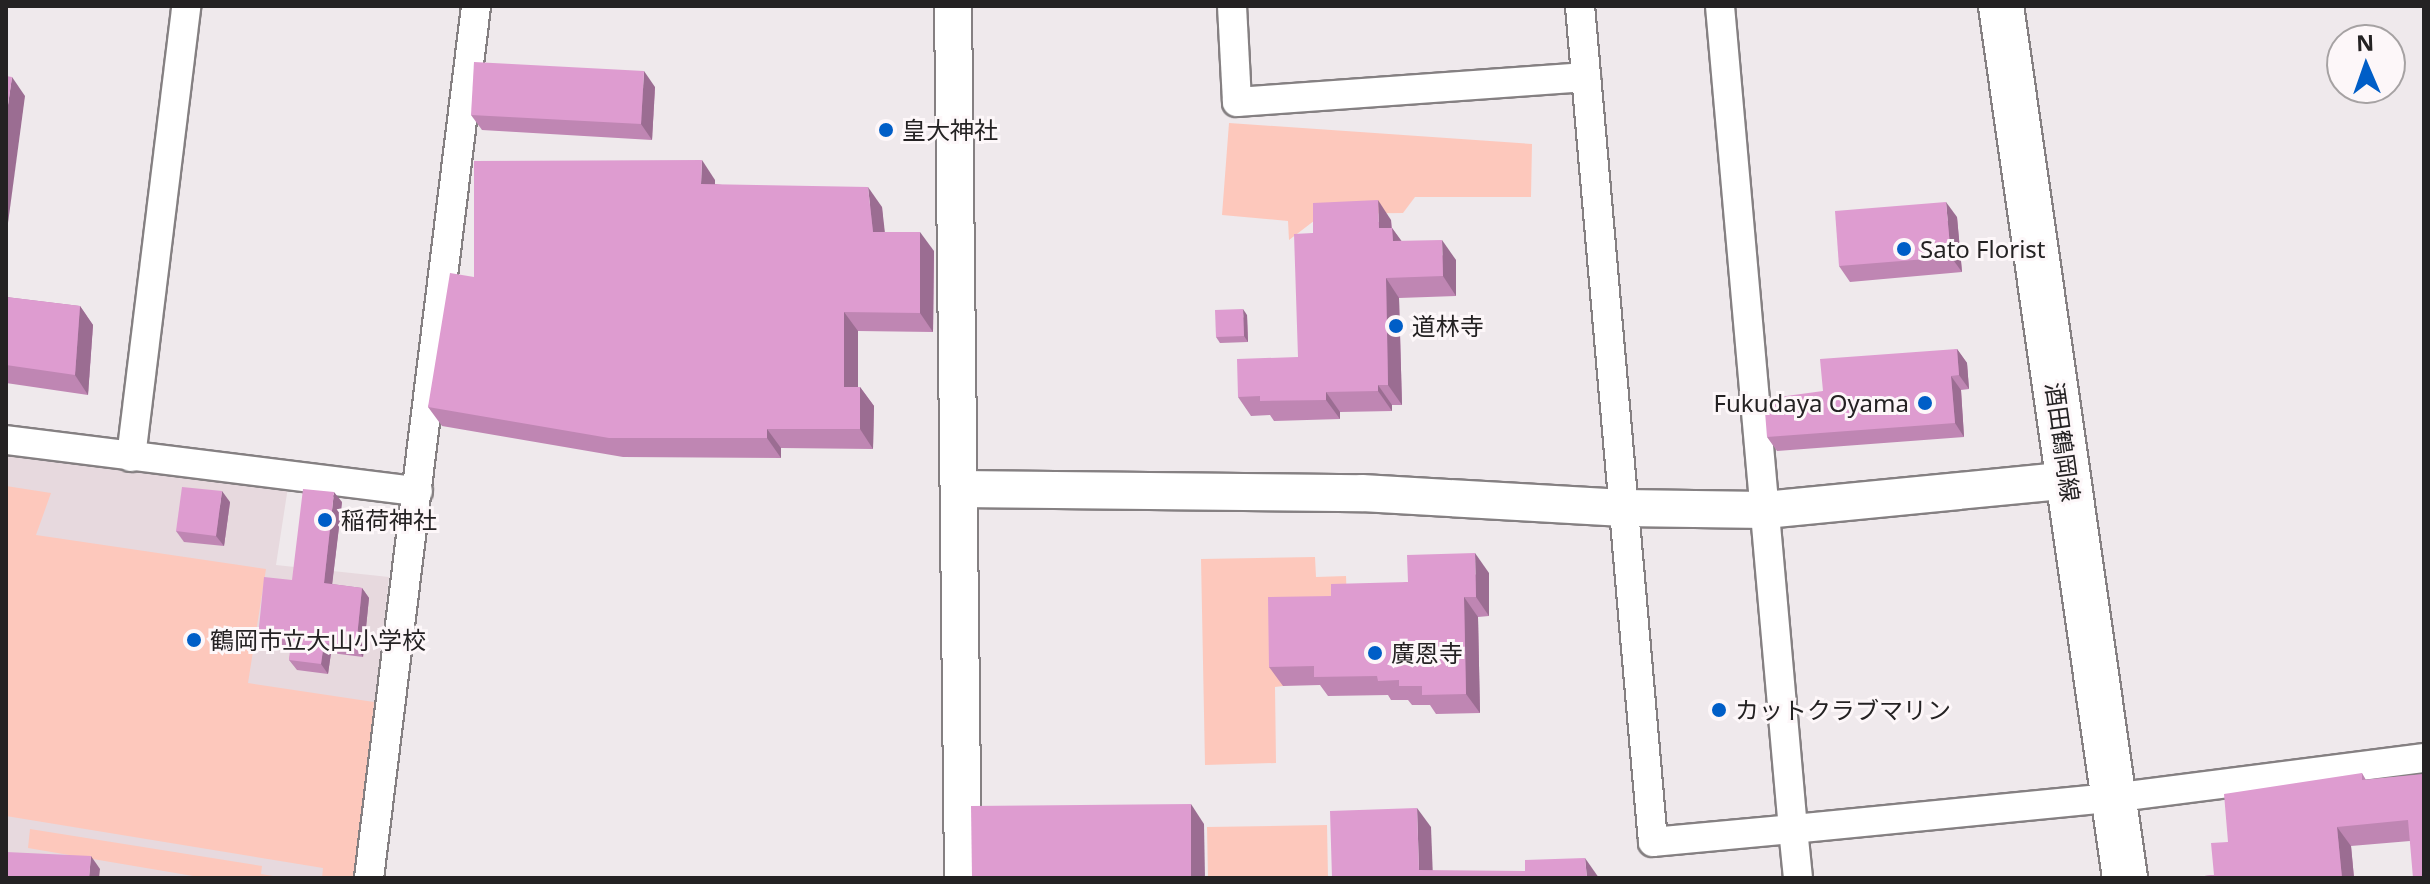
<!DOCTYPE html>
<html>
<head>
<meta charset="utf-8">
<style>
  body { margin:0 }
  #map { position:relative; width:2430px; height:884px; overflow:hidden; background:#efe9ec; font-family:"Noto Sans","Noto Sans JP",sans-serif }
  div>[style] { position:absolute }
  [style*='--x'] { left:calc(var(--x)*1px); top:calc(var(--y)*1px); width:calc(var(--w)*1px); rotate:calc(var(--a)*1deg) }
  .built>* { inset:0; background:#e7d9de }
  .green>* { inset:0; background:#fdc8bc }
  .roads { filter:drop-shadow(2px 0 #858082) drop-shadow(-2px 0 #858082) drop-shadow(0 2px #858082) drop-shadow(0 -2px #858082) }
  .minor>* { height:28px; margin:-14px; padding:0 14px; transform-origin:14px; border-radius:14px; background:#fff }
  .tertiary>* { height:36px; margin:-18px; padding:0 18px; transform-origin:18px; border-radius:18px; background:#fff }
  .primary>* { height:44px; margin:-22px; padding:0 22px; transform-origin:22px; border-radius:22px; background:#fff }
  .wall>* { inset:0; background:#bf86b3 }
  .shaded-wall>* { inset:0; background:#9b6d92 }
  .building>* { inset:0; background:#de9cd0 }
  .dots>* { width:22px; height:22px; translate:-50% -50%; box-sizing:border-box; border:4px solid #fdf7f9; border-radius:50% }
  span { translate:-50% -50%; white-space:nowrap; text-align:center; line-height:1.15; -webkit-text-stroke:6px #fdf7f9; paint-order:stroke }
  .poi-label { font-size:24px; color:#242223 }
  .left { translate:0 -50%; text-align:left }
  .right { translate:-100% -50%; text-align:right }
  .street-label { font-size:24px; color:#242223 }
  .frame { position:absolute; inset:0; border:8px solid #242223; pointer-events:none }
  .north { position:absolute; left:2326px; top:24px; width:80px; height:80px; box-sizing:border-box; background:#fdf7f9; border:2px solid #a6a2a3; border-radius:50%; rotate:358deg; font-size:22px; font-weight:700; line-height:32px; text-align:center; color:#242223 }
  .north::after { content:''; display:block; margin:auto; width:28px; height:36px; background:#005ec7; clip-path:polygon(50% 0,100% 100%,50% 72%,0 100%) }
</style>
</head>
<body>
<div id="map">
  <div class="built">
    <i style="clip-path:polygon(6px 451px,288px 487px,276px 565px,389px 577px,356px 878px,6px 878px)"></i>
  </div>
  <div class="green">
    <i style="clip-path:polygon(1229px 123px,1532px 144px,1531px 197px,1415px 197px,1403px 213px,1323px 214px,1289px 240px,1288px 221px,1222px 215px)"></i>
    <i style="clip-path:polygon(6px 486px,51px 493px,36px 535px,266px 569px,248px 683px,374px 702px,356px 878px,322px 878px,323px 868px,6px 816px)"></i>
    <i style="clip-path:polygon(1315px 557px,1316px 577px,1346px 576px,1347px 603px,1283px 686px,1275px 687px,1276px 763px,1205px 765px,1201px 559px)"></i>
    <i style="clip-path:polygon(1327px 825px,1328px 878px,1208px 878px,1207px 827px)"></i>
    <i style="clip-path:polygon(30px 829px,262px 866px,261px 874px,285px 878px,205px 878px,28px 848px)"></i>
  </div>
  <div class="roads">
    <div class="minor">
      <i style="--x:1232;--y:6;--w:96;--a:87"></i>
      <i style="--x:1237;--y:102;--w:350;--a:-4.1"></i>
      <i style="--x:1580;--y:6;--w:839;--a:85.01"></i>
      <i style="--x:1653;--y:842;--w:141;--a:-5.3"></i>
      <i style="--x:1793;--y:829;--w:826;--a:-95.07"></i>
      <i style="--x:6;--y:440;--w:415;--a:7.1"></i>
      <i style="--x:131;--y:457;--w:454;--a:-83"></i>
      <i style="--x:369;--y:878;--w:879;--a:-83"></i>
      <i style="--x:1798;--y:878;--w:49;--a:-95.8"></i>
      <i style="--x:1793;--y:829;--w:320;--a:-5.6"></i>
      <i style="--x:2111;--y:798;--w:316;--a:-7.3"></i>
    </div>
    <div class="tertiary">
      <i style="--x:953;--y:6;--w:872;--a:89.34"></i>
      <i style="--x:960;--y:489;--w:402;--a:0.6"></i>
      <i style="--x:1362;--y:493;--w:262;--a:3.3"></i>
      <i style="--x:1624;--y:508;--w:141;--a:0.8"></i>
      <i style="--x:1765;--y:510;--w:305;--a:-5.6"></i>
    </div>
    <div class="primary">
      <i style="--x:2001;--y:6;--w:881;--a:81.91"></i>
    </div>
  </div>
  <div class="wall">
    <i style="clip-path:polygon(655px 87px,652px 140px,482px 130px,471px 115px)"></i>
    <i style="clip-path:polygon(715px 180px,715px 184px,882px 207px,884px 232px,934px 251px,933px 332px,858px 331px,858px 387px,860px 387px,874px 406px,873px 449px,781px 448px,781px 458px,623px 457px,442px 426px,428px 407px,474px 277px)"></i>
    <i style="clip-path:polygon(1957px 217px,1962px 272px,1850px 282px,1839px 266px)"></i>
    <i style="clip-path:polygon(1391px 220px,1392px 228px,1401px 241px,1456px 260px,1456px 296px,1399px 298px,1402px 405px,1392px 405px,1392px 411px,1340px 412px,1340px 419px,1274px 421px,1270px 415px,1251px 416px,1238px 397px,1298px 357px,1313px 233px)"></i>
    <i style="clip-path:polygon(6px 297px,80px 306px,93px 325px,88px 395px,6px 383px)"></i>
    <i style="clip-path:polygon(1247px 315px,1248px 342px,1220px 343px,1216px 337px)"></i>
    <i style="clip-path:polygon(1957px 349px,1967px 363px,1969px 389px,1961px 390px,1964px 437px,1777px 451px,1767px 437px,1823px 391px)"></i>
    <i style="clip-path:polygon(230px 502px,224px 546px,184px 542px,176px 531px)"></i>
    <i style="clip-path:polygon(342px 502px,332px 584px,362px 588px,369px 598px,363px 657px,331px 653px,328px 674px,297px 670px,289px 660px,291px 650px,265px 647px,258px 637px)"></i>
    <i style="clip-path:polygon(1489px 573px,1489px 616px,1478px 617px,1480px 713px,1436px 714px,1430px 705px,1412px 705px,1408px 700px,1391px 700px,1388px 695px,1328px 696px,1320px 685px,1283px 686px,1269px 667px,1331px 596px,1408px 582px)"></i>
    <i style="clip-path:polygon(2362px 773px,2366px 780px,2424px 774px,2410px 841px,2351px 846px,2354px 878px,2185px 878px,2214px 875px)"></i>
  </div>
  <div class="shaded-wall">
    <i style="clip-path:polygon(644px 71px,655px 87px,652px 140px,641px 124px)"></i>
    <i style="clip-path:polygon(12px 77px,25px 96px,6px 238px,6px 119px)"></i>
    <i style="clip-path:polygon(702px 160px,715px 180px,715px 204px,701px 184px)"></i>
    <i style="clip-path:polygon(868px 187px,882px 207px,887px 251px,873px 232px)"></i>
    <i style="clip-path:polygon(1378px 200px,1391px 220px,1392px 247px,1379px 228px)"></i>
    <i style="clip-path:polygon(1946px 202px,1957px 217px,1962px 272px,1951px 257px)"></i>
    <i style="clip-path:polygon(1392px 228px,1406px 247px,1393px 241px)"></i>
    <i style="clip-path:polygon(920px 232px,934px 251px,933px 332px,920px 313px)"></i>
    <i style="clip-path:polygon(1442px 240px,1456px 260px,1456px 296px,1443px 276px)"></i>
    <i style="clip-path:polygon(1386px 278px,1399px 298px,1402px 405px,1388px 385px)"></i>
    <i style="clip-path:polygon(80px 306px,93px 325px,88px 395px,75px 375px)"></i>
    <i style="clip-path:polygon(1243px 309px,1247px 315px,1248px 342px,1244px 336px)"></i>
    <i style="clip-path:polygon(844px 312px,858px 331px,858px 406px,844px 387px)"></i>
    <i style="clip-path:polygon(1957px 349px,1967px 363px,1969px 389px,1959px 375px)"></i>
    <i style="clip-path:polygon(1951px 376px,1961px 390px,1964px 437px,1955px 423px)"></i>
    <i style="clip-path:polygon(1378px 385px,1392px 405px,1392px 411px,1378px 391px)"></i>
    <i style="clip-path:polygon(860px 387px,874px 406px,873px 449px,860px 429px)"></i>
    <i style="clip-path:polygon(1326px 392px,1340px 412px,1340px 419px,1326px 400px)"></i>
    <i style="clip-path:polygon(767px 429px,781px 448px,781px 458px,767px 438px)"></i>
    <i style="clip-path:polygon(222px 491px,230px 502px,224px 546px,216px 536px)"></i>
    <i style="clip-path:polygon(334px 492px,342px 502px,331px 594px,324px 583px)"></i>
    <i style="clip-path:polygon(1475px 553px,1489px 573px,1489px 616px,1476px 597px)"></i>
    <i style="clip-path:polygon(362px 588px,369px 598px,363px 657px,356px 647px)"></i>
    <i style="clip-path:polygon(1464px 597px,1478px 617px,1480px 713px,1466px 694px)"></i>
    <i style="clip-path:polygon(324px 643px,331px 653px,328px 674px,321px 664px)"></i>
    <i style="clip-path:polygon(1191px 804px,1204px 824px,1205px 878px,1191px 878px)"></i>
    <i style="clip-path:polygon(1417px 808px,1431px 827px,1433px 878px,1419px 870px)"></i>
    <i style="clip-path:polygon(2337px 827px,2351px 846px,2354px 878px,2342px 878px)"></i>
    <i style="clip-path:polygon(91px 856px,100px 869px,99px 878px,89px 878px)"></i>
    <i style="clip-path:polygon(1585px 858px,1599px 878px,1587px 878px)"></i>
  </div>
  <div class="building">
    <i style="clip-path:polygon(474px 62px,644px 71px,641px 124px,471px 115px)"></i>
    <i style="clip-path:polygon(6px 76px,12px 77px,6px 119px)"></i>
    <i style="clip-path:polygon(702px 160px,701px 184px,868px 187px,873px 232px,920px 232px,920px 313px,844px 312px,844px 387px,860px 387px,860px 429px,767px 429px,767px 438px,609px 438px,428px 407px,450px 273px,474px 277px,474px 161px)"></i>
    <i style="clip-path:polygon(1378px 200px,1379px 228px,1392px 228px,1393px 241px,1442px 240px,1443px 276px,1386px 278px,1388px 385px,1378px 385px,1378px 391px,1326px 392px,1326px 400px,1260px 401px,1260px 396px,1238px 397px,1237px 359px,1298px 357px,1294px 234px,1313px 233px,1313px 203px)"></i>
    <i style="clip-path:polygon(1946px 202px,1951px 257px,1839px 266px,1835px 211px)"></i>
    <i style="clip-path:polygon(6px 297px,80px 306px,75px 375px,6px 365px)"></i>
    <i style="clip-path:polygon(1243px 309px,1244px 336px,1216px 337px,1215px 310px)"></i>
    <i style="clip-path:polygon(1957px 349px,1959px 375px,1951px 376px,1955px 423px,1767px 437px,1764px 399px,1823px 391px,1820px 359px)"></i>
    <i style="clip-path:polygon(182px 487px,222px 491px,216px 536px,176px 531px)"></i>
    <i style="clip-path:polygon(303px 489px,334px 492px,324px 583px,362px 588px,356px 647px,324px 643px,321px 664px,289px 660px,291px 640px,258px 637px,264px 577px,292px 580px)"></i>
    <i style="clip-path:polygon(1475px 553px,1476px 597px,1464px 597px,1466px 694px,1422px 695px,1422px 686px,1399px 686px,1399px 680px,1378px 681px,1377px 676px,1314px 677px,1314px 666px,1269px 667px,1268px 597px,1331px 596px,1331px 584px,1408px 582px,1407px 555px)"></i>
    <i style="clip-path:polygon(2362px 773px,2362px 780px,2424px 774px,2424px 878px,2413px 878px,2408px 820px,2337px 827px,2342px 878px,2185px 878px,2214px 875px,2211px 843px,2228px 842px,2224px 794px)"></i>
    <i style="clip-path:polygon(1191px 804px,1191px 878px,972px 878px,971px 806px)"></i>
    <i style="clip-path:polygon(1417px 808px,1419px 870px,1525px 871px,1525px 860px,1585px 858px,1587px 878px,1332px 878px,1330px 811px)"></i>
    <i style="clip-path:polygon(6px 852px,91px 856px,89px 878px,6px 878px)"></i>
  </div>
  <div class="dots">
    <i style="left:886px;top:130px;background:#005ec7"></i>
    <i style="left:1904px;top:249px;background:#005ec7"></i>
    <i style="left:1396px;top:326px;background:#005ec7"></i>
    <i style="left:1925px;top:403px;background:#005ec7"></i>
    <i style="left:325px;top:520px;background:#005ec7"></i>
    <i style="left:194px;top:640px;background:#005ec7"></i>
    <i style="left:1375px;top:653px;background:#005ec7"></i>
    <i style="left:1719px;top:710px;background:#005ec7"></i>
  </div>
  <div class="poi-label">
    <span class="left" style="left:902px;top:130px">皇大神社</span>
    <span class="left" style="left:1920px;top:249px">Sato Florist</span>
    <span class="left" style="left:1412px;top:326px">道林寺</span>
    <span class="right" style="left:1909px;top:403px">Fukudaya Oyama</span>
    <span class="left" style="left:341px;top:520px">稲荷神社</span>
    <span class="left" style="left:210px;top:640px">鶴岡市立大山小学校</span>
    <span class="left" style="left:1391px;top:653px">廣恩寺</span>
    <span class="left" style="left:1735px;top:710px">カットクラブマリン</span>
  </div>
  <div class="street-label">
    <span style="left:2063px;top:442px;rotate:82deg">酒田鶴岡線</span>
  </div>
  <div class="frame"></div>
  <div class="north">N</div>
</div>
</body>
</html>
